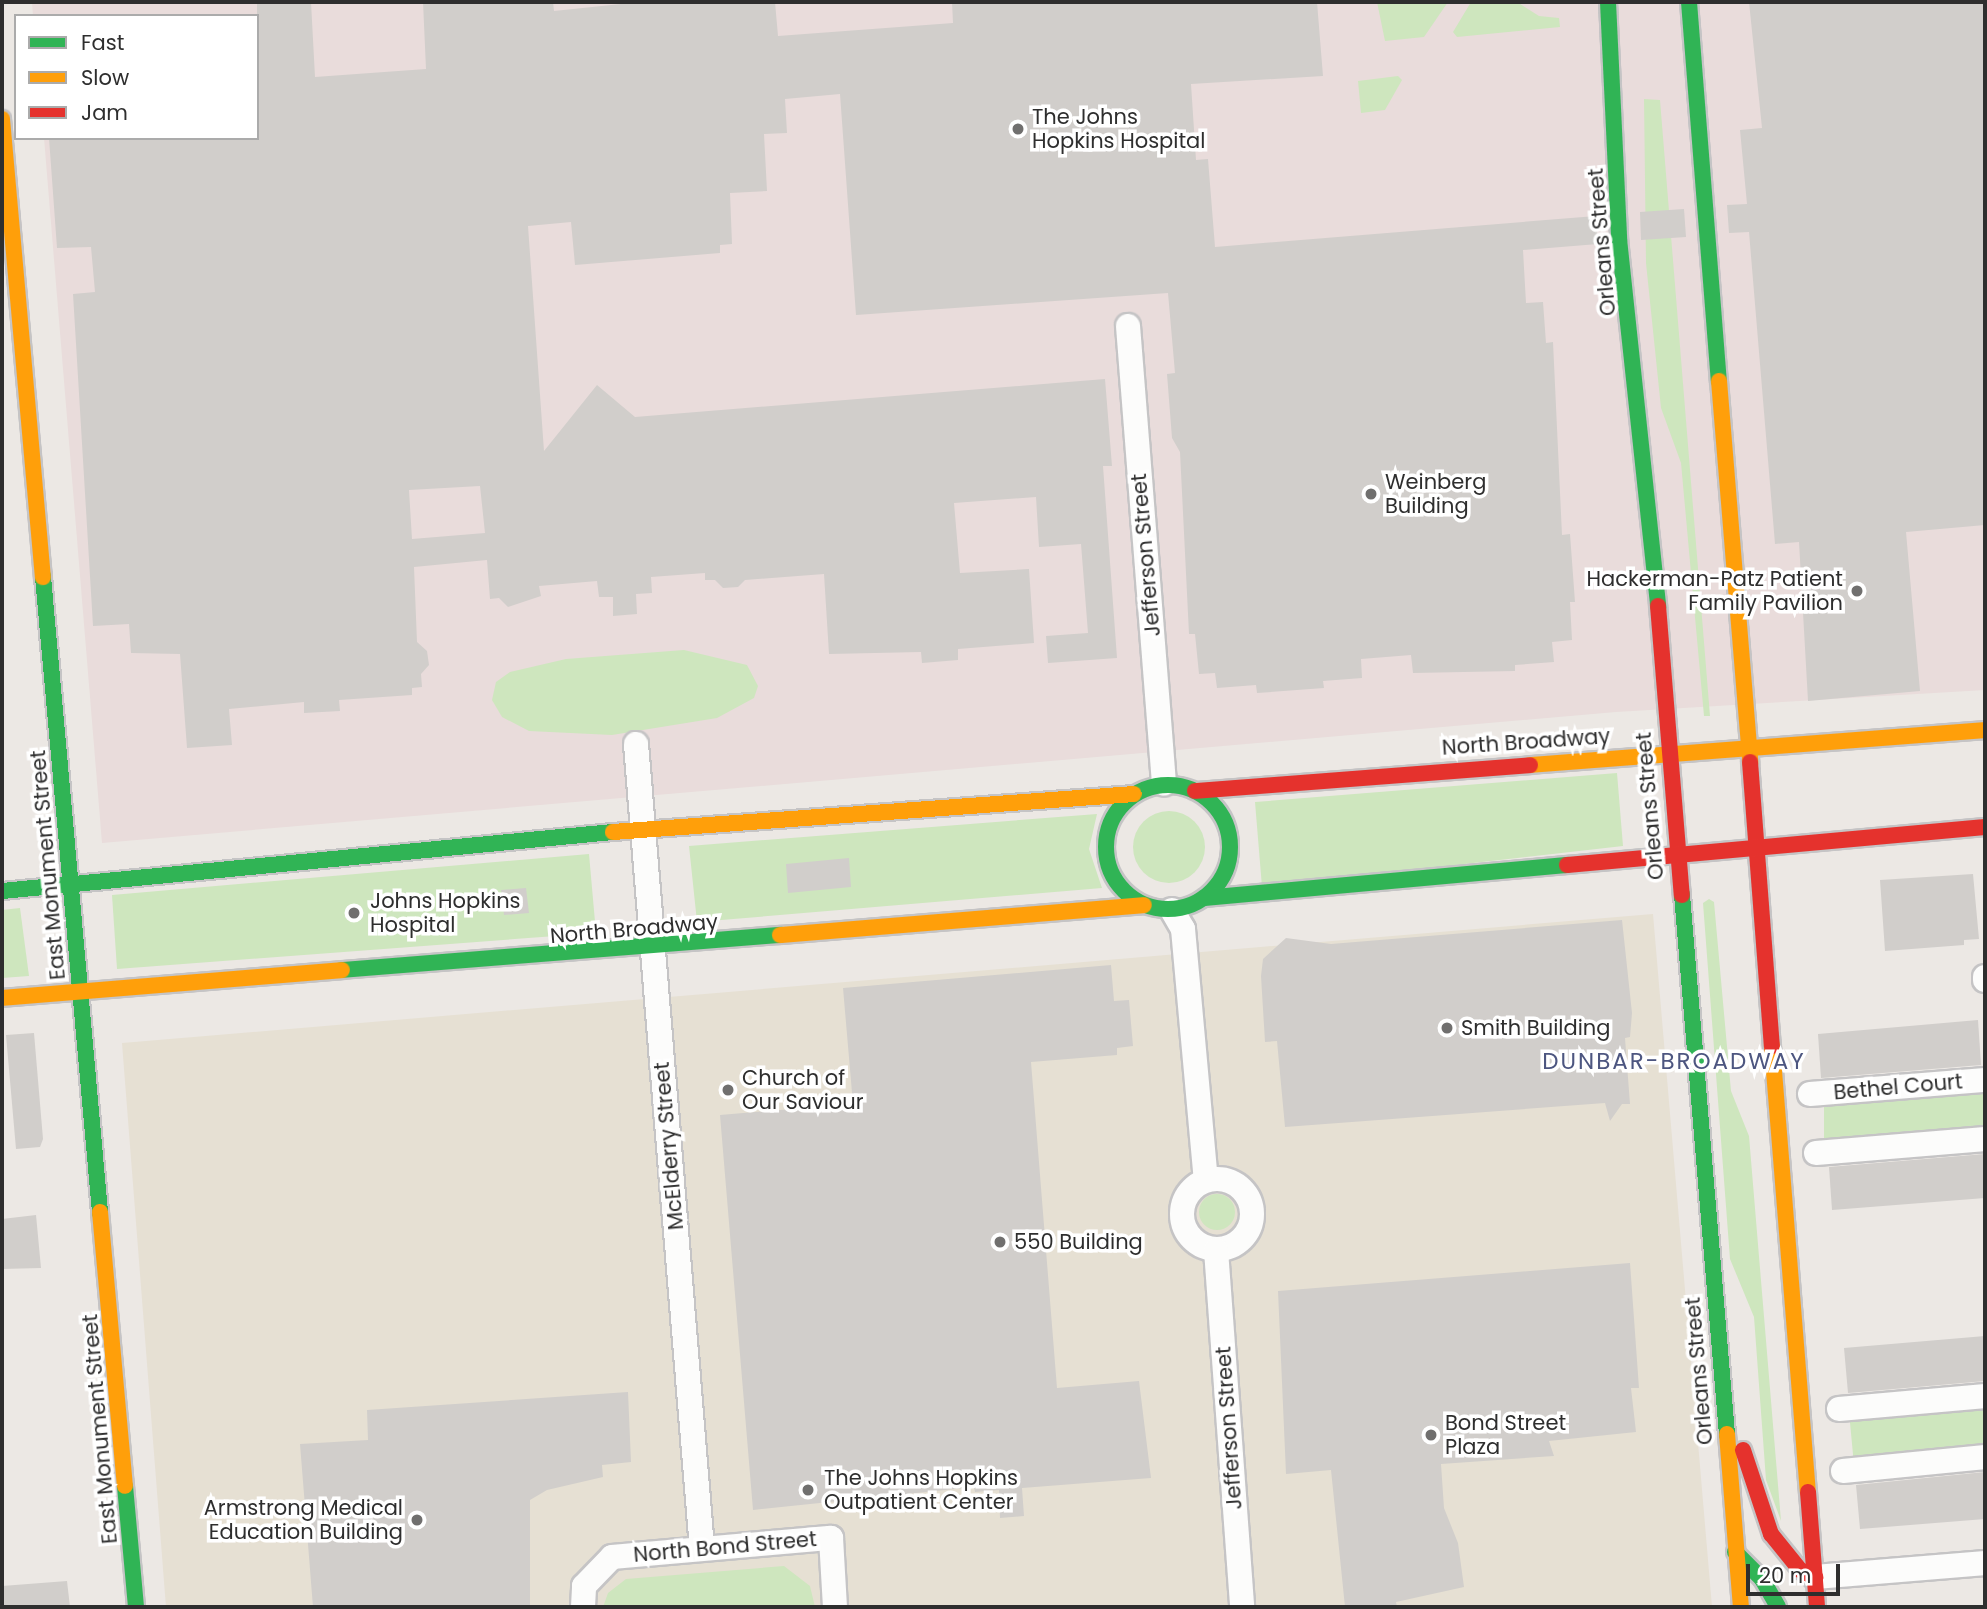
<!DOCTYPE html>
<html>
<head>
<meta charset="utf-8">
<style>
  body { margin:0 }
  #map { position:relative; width:1987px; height:1609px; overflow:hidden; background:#ece8e4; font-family:Poppins,sans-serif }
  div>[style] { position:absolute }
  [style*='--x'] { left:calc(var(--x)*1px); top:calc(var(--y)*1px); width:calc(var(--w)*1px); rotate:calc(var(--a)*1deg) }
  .education>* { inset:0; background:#e6e0d3 }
  .medical>* { inset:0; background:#e9dcdb }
  .green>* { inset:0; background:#cee6be }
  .round { border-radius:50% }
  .building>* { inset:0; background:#d1cecb }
  .roads { filter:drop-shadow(2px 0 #c5c4c5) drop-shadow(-2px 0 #c5c4c5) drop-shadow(0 2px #c5c4c5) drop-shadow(0 -2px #c5c4c5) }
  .street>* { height:24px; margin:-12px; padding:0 12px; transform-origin:12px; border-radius:12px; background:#fcfcfb }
  .street>.ring { margin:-12px; padding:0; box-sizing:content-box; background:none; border:24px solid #fcfcfb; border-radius:50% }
  .fast>* { height:16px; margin:-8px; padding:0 8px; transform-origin:8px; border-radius:8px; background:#30b455 }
  .fast>.ring { margin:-8px; padding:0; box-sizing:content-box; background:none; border:16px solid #30b455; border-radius:50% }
  .slow>* { height:16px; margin:-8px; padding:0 8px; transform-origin:8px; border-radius:8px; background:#ff9f0a }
  .jam>* { height:16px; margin:-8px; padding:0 8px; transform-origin:8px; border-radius:8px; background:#e5322d }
  .dots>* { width:19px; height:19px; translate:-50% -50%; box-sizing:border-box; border:4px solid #fff; border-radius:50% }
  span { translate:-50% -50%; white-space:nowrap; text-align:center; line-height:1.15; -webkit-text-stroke:7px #fff; paint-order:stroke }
  .poi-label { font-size:21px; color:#2e2e2e }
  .left { translate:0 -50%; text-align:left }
  .right { translate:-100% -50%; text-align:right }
  .street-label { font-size:21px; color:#2e2e2e }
  .neighbourhood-label { font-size:23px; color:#4d5680; letter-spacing:2px }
  .frame { position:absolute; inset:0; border:4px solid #2e2e2e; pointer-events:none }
  .legend { position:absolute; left:14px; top:14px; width:245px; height:126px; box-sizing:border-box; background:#fff; border:2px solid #ababab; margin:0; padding:9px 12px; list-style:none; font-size:21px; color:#2e2e2e }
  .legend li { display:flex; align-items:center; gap:14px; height:35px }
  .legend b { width:35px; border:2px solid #ababab }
  .scale { position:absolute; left:1746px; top:1564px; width:94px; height:32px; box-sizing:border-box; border:4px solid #2e2e2e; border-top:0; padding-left:9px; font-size:21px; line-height:24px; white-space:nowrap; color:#2e2e2e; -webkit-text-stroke:5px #fff; paint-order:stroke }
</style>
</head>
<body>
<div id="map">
  <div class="education">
    <i style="clip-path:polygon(1653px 914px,1712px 1607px,166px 1607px,122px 1043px)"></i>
  </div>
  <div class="medical">
    <i style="clip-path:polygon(32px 2px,1985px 2px,1985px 690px,1616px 712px,102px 843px,44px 138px,257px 138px,257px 16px,33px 16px)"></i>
  </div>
  <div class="green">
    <i style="clip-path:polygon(1377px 2px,1448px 2px,1424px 37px,1385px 41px)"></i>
    <i style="clip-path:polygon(1471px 2px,1517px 2px,1539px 16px,1559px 18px,1560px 27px,1457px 37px,1453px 32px)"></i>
    <i style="clip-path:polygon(1398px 76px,1402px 80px,1385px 110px,1361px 113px,1358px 81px)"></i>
    <i style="clip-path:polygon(1644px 99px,1660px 100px,1710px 716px,1704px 716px,1681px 463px,1661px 408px,1646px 263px)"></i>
    <i style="clip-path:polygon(684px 650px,747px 665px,758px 686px,754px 698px,717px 718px,612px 735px,529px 731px,502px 717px,492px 700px,496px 682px,510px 672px,566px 659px)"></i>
    <i style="clip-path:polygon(1617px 773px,1623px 846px,1262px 887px,1255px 802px)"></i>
    <i class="round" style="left:1133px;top:811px;width:72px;height:72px"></i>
    <i style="clip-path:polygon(1097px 814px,1089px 849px,1102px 888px,697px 922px,689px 846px)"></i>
    <i style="clip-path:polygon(589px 854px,596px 933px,117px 969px,112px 895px)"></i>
    <i style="clip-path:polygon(1709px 899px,1714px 902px,1731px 1091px,1749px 1136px,1781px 1521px,1766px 1480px,1754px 1317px,1730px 1259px,1703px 903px)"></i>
    <i style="clip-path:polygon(20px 908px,29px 976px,2px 978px,2px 910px)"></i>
    <i style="clip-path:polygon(1985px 1084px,1985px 1135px,1824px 1148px,1824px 1099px)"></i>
    <i class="round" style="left:1199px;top:1194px;width:36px;height:36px"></i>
    <i style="clip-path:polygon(1985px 1400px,1985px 1454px,1854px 1465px,1849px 1412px)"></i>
    <i style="clip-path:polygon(784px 1566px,810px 1586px,815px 1607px,603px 1607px,608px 1593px,626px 1579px)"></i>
  </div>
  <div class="building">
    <i style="clip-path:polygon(evenodd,257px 2px,311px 2px,315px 77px,426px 69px,423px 2px,553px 2px,554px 11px,640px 2px,775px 2px,778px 36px,953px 23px,952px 2px,1317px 2px,1323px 76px,1191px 84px,1196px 160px,1208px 159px,1215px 247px,1596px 216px,1598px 244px,1523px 250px,1526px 303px,1543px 302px,1546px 343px,1553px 342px,1562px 535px,1570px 534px,1575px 602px,1570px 602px,1572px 640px,1552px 642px,1554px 662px,1515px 665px,1515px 671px,1413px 673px,1411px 655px,1361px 659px,1362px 678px,1323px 681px,1324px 688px,1257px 693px,1256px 685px,1217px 688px,1215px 673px,1199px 674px,1195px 634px,1189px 634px,1180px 452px,1172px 438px,1167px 374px,1175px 373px,1168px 293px,856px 315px,840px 94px,785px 99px,787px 133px,764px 134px,767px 191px,730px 193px,732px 244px,720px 245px,720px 253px,575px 265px,571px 222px,528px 226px,544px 451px,597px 385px,635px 417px,1105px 379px,1112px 466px,1103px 466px,1117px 658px,1048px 663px,1046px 636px,1088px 633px,1081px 544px,1039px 547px,1036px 497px,954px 503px,960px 573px,1029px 569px,1034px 643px,958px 649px,958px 660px,922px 663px,921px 652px,829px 654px,824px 574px,745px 580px,738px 587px,723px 588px,715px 580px,705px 580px,705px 573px,651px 577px,652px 593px,636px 594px,637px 614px,613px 616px,613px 597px,599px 597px,597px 581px,539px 586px,541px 596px,508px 607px,499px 598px,490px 599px,487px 560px,414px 567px,417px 642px,427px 651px,429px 665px,421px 674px,422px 687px,412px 688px,412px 695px,339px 700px,340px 711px,304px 713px,304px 702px,229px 709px,232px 745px,187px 748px,180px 654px,131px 653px,129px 624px,93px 626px,73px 294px,95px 292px,91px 247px,57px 248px,49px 138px,257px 138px,257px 2px,480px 486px,485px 533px,412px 539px,409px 490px,480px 486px)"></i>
    <i style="clip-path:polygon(1749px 2px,1985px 2px,1985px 525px,1906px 532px,1920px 691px,1808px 701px,1799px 542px,1775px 544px,1749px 232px,1729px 233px,1727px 205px,1747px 204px,1740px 130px,1762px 128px)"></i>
    <i style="clip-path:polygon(1684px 209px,1686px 237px,1641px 240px,1640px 212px)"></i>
    <i style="clip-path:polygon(849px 858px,851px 887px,788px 893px,786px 864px)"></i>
    <i style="clip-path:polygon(1973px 874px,1979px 939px,1964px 940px,1964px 945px,1885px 951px,1880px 880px)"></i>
    <i style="clip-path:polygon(526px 888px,529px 913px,504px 915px,501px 890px)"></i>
    <i style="clip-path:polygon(1622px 920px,1632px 1013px,1630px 1037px,1625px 1038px,1630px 1104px,1622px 1104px,1610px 1121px,1605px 1103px,1285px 1127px,1277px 1041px,1265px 1042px,1261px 976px,1263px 959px,1286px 938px,1331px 944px)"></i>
    <i style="clip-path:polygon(1111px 965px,1114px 1001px,1129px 1000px,1133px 1046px,1117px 1048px,1117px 1055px,1031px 1062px,1057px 1388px,1139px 1381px,1151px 1478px,1022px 1488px,1024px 1516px,1000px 1518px,999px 1490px,975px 1492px,974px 1487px,753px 1510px,720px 1115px,853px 1104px,843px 988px)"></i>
    <i style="clip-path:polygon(1978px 1020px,1981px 1065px,1821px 1078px,1818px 1034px)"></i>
    <i style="clip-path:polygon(34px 1033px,43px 1139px,40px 1147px,16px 1149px,6px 1035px)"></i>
    <i style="clip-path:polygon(1985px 1154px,1985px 1198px,1832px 1210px,1829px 1167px)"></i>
    <i style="clip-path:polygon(36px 1215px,41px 1268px,2px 1269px,2px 1219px)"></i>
    <i style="clip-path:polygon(1630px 1263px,1639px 1388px,1631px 1388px,1636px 1432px,1549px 1441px,1554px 1456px,1441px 1464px,1444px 1508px,1458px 1543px,1464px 1587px,1396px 1602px,1397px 1607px,1345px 1607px,1331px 1470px,1286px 1474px,1278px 1291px)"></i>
    <i style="clip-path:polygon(1985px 1336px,1985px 1381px,1848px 1393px,1844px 1348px)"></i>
    <i style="clip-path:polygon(628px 1392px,631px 1462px,602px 1465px,603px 1477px,547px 1490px,530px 1500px,530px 1607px,313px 1607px,300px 1444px,368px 1440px,367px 1410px)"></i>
    <i style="clip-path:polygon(1985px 1472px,1985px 1519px,1860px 1529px,1856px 1485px)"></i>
    <i style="clip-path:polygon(67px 1581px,70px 1607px,2px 1607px,2px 1586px)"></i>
  </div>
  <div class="roads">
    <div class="street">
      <i style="--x:1128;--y:326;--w:459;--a:85.5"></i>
      <i style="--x:636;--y:744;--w:807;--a:85.31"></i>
      <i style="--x:1172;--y:910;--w:22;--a:60"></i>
      <i style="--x:1183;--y:929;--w:252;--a:84.8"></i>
      <i style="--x:1985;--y:977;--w:3;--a:90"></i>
      <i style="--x:1810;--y:1094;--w:176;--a:-4.6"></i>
      <i style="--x:1816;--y:1153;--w:170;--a:-4.7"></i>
      <i class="ring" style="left:1182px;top:1179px;width:46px;height:46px"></i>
      <i style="--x:1216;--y:1250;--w:358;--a:85.8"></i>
      <i style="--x:1839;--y:1409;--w:147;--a:-5.1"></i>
      <i style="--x:1843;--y:1471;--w:143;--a:-5.6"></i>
      <i style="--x:1815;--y:1577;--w:171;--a:-4.7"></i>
      <i style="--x:583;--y:1607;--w:21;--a:-87"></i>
      <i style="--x:584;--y:1586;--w:40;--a:-46"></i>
      <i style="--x:612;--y:1557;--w:220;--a:-5"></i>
      <i style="--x:831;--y:1538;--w:69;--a:86.7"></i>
    </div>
    <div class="fast">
      <i style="--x:1608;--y:2;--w:237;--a:87.3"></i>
      <i style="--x:1619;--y:239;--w:369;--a:83.9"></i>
      <i style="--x:1689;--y:2;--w:380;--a:85.5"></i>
      <i style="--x:43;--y:577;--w:638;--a:84.87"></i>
      <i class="ring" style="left:1106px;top:785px;width:108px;height:108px"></i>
      <i style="--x:2;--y:891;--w:614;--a:-5.52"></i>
      <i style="--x:1682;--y:895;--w:541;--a:85.23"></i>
      <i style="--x:1204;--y:898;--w:364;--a:-5.2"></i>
      <i style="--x:342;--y:970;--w:439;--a:-4.6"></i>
      <i style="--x:125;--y:1486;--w:121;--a:84.8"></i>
      <i style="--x:1735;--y:1552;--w:38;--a:45"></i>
      <i style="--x:1762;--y:1579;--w:32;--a:60"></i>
    </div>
    <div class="slow">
      <i style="--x:2;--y:119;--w:460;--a:84.9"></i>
      <i style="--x:1719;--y:381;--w:382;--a:85.3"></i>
      <i style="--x:1530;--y:765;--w:456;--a:-4.4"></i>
      <i style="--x:613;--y:832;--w:522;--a:-4.17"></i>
      <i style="--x:780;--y:935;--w:365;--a:-4.7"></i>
      <i style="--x:2;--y:998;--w:341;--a:-4.7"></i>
      <i style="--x:1772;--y:1046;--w:447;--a:85.4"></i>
      <i style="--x:100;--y:1212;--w:275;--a:84.8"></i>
      <i style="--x:1727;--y:1434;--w:174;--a:85.4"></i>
    </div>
    <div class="jam">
      <i style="--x:1658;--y:606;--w:290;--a:85.3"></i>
      <i style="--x:1750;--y:762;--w:285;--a:85.6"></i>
      <i style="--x:1195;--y:791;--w:336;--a:-4.4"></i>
      <i style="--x:1567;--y:865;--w:420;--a:-5.2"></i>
      <i style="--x:1743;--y:1450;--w:89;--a:71.6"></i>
      <i style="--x:1771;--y:1534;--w:46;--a:51.1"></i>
      <i style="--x:1800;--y:1570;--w:17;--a:25"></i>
      <i style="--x:1808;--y:1492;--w:115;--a:85.5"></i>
    </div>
  </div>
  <div class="dots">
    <i style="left:1018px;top:129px;background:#706f6e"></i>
    <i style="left:1371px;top:494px;background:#706f6e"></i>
    <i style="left:1857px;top:591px;background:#706f6e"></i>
    <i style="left:354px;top:913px;background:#706f6e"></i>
    <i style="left:1447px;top:1028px;background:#706f6e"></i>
    <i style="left:728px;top:1090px;background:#706f6e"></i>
    <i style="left:1000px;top:1242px;background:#706f6e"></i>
    <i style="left:1431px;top:1435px;background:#706f6e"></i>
    <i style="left:808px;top:1490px;background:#706f6e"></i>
    <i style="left:417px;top:1520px;background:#706f6e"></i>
  </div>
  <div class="poi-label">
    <span class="left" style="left:1032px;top:129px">The Johns<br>Hopkins Hospital</span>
    <span class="left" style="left:1385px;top:494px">Weinberg<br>Building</span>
    <span class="right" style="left:1843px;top:591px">Hackerman-Patz Patient<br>Family Pavilion</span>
    <span class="left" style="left:370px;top:913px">Johns Hopkins<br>Hospital</span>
    <span class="left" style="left:1461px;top:1028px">Smith Building</span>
    <span class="left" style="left:742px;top:1090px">Church of<br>Our Saviour</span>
    <span class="left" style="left:1014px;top:1242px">550 Building</span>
    <span class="left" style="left:1445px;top:1435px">Bond Street<br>Plaza</span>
    <span class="left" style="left:824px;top:1490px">The Johns Hopkins<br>Outpatient Center</span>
    <span class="right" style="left:403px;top:1520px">Armstrong Medical<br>Education Building</span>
  </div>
  <div class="street-label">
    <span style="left:1602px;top:242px;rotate:-95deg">Orleans Street</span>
    <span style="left:1146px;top:555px;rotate:-95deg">Jefferson Street</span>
    <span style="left:1526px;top:742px;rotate:-4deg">North Broadway</span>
    <span style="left:1650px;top:806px;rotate:-95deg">Orleans Street</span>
    <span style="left:48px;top:865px;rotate:-95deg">East Monument Street</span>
    <span style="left:634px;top:929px;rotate:-5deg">North Broadway</span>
    <span style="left:1898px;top:1087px;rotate:-5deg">Bethel Court</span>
    <span style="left:669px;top:1146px;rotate:-95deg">McElderry Street</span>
    <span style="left:1699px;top:1371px;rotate:-95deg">Orleans Street</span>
    <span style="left:1229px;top:1428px;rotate:-94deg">Jefferson Street</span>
    <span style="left:100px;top:1429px;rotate:-95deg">East Monument Street</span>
    <span style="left:725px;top:1547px;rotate:-5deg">North Bond Street</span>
  </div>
  <div class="neighbourhood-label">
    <span style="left:1674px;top:1061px">DUNBAR-BROADWAY</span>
  </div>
  <div class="frame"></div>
  <ul class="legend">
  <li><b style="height:9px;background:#30b455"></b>Fast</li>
  <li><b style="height:9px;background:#ff9f0a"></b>Slow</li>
  <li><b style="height:9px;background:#e5322d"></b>Jam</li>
  </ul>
  <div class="scale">20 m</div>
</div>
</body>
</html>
